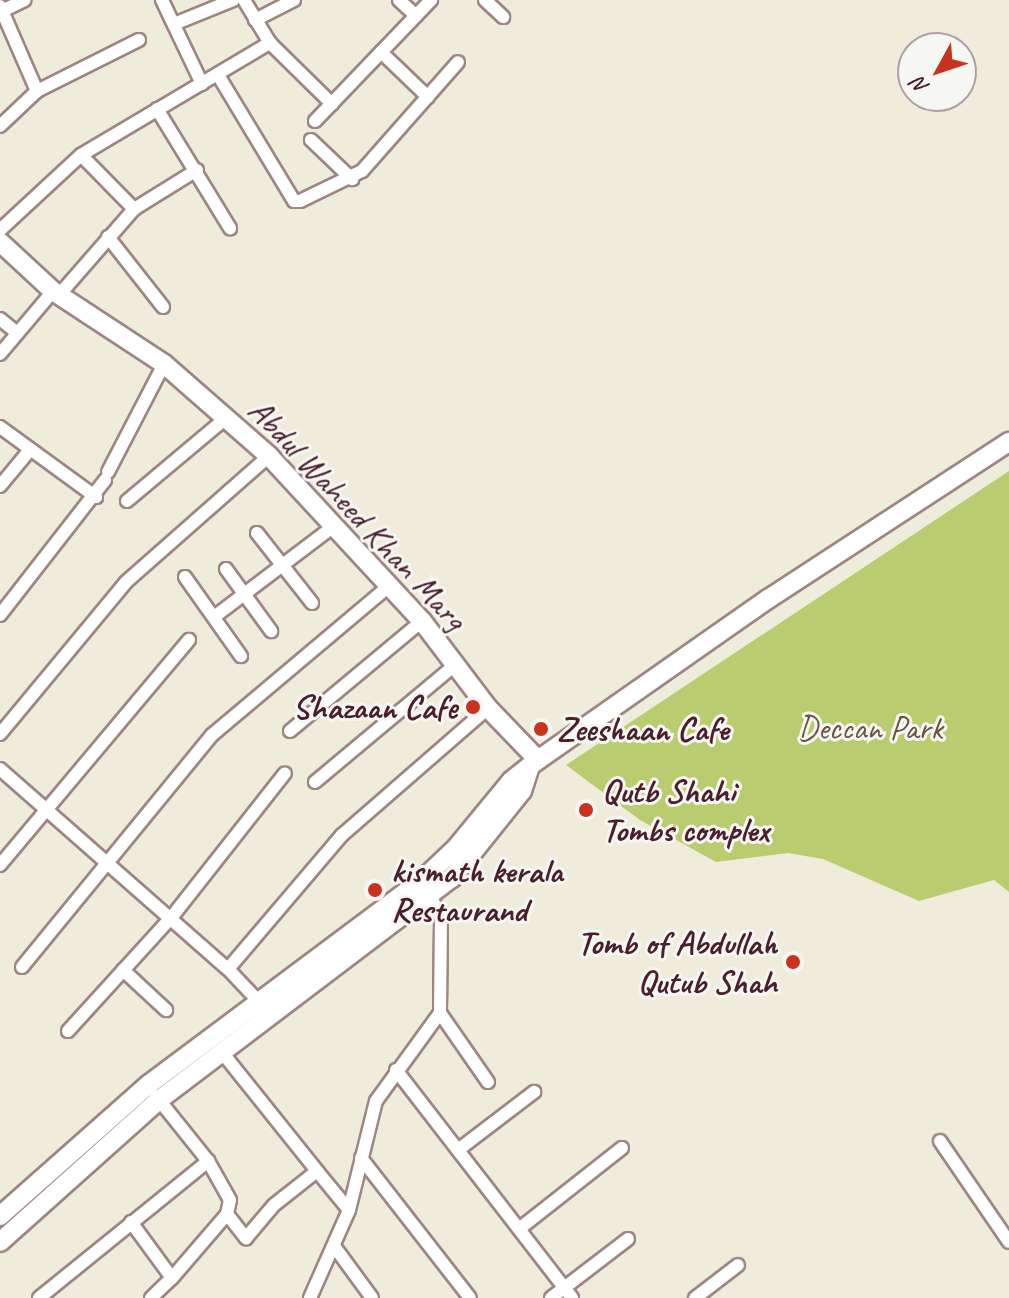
<!DOCTYPE html>
<html>
<head>
<meta charset="utf-8">
<style>
  body { margin:0 }
  #map { position:relative; width:1009px; height:1298px; overflow:hidden; background:#f0ecdb; font-family:Caveat,sans-serif }
  div>[style] { position:absolute }
  [style*='--x'] { left:calc(var(--x)*1px); top:calc(var(--y)*1px); width:calc(var(--w)*1px); rotate:calc(var(--a)*1deg) }
  .green>* { inset:0; background:#b9cc6f }
  .roads { filter:drop-shadow(2px 0 #9d8683) drop-shadow(-2px 0 #9d8683) drop-shadow(0 2px #9d8683) drop-shadow(0 -2px #9d8683) }
  .street>* { height:12px; margin:-6px; padding:0 6px; transform-origin:6px; border-radius:6px; background:#fff }
  .secondary>* { height:18px; margin:-9px; padding:0 9px; transform-origin:9px; border-radius:9px; background:#fff }
  .dots>* { width:22px; height:22px; translate:-50% -50%; box-sizing:border-box; border:4px solid #f6f6f2; border-radius:50% }
  span { translate:-50% -50%; white-space:nowrap; text-align:center; line-height:1.15; -webkit-text-stroke:6px #f6f6f2; paint-order:stroke }
  .street-label { font-size:34px; color:#4a1f2b }
  .poi-label { font-size:34px; color:#4a1f2b; font-weight:700 }
  .right { translate:-100% -50%; text-align:right }
  .left { translate:0 -50%; text-align:left }
  .park-label { font-size:34px; color:#6b533f }
  .north { position:absolute; left:897px; top:32px; width:80px; height:80px; box-sizing:border-box; background:#f6f6f2; border:2px solid #b1a0a2; border-radius:50%; rotate:230deg; font-size:22px; font-weight:700; line-height:32px; text-align:center; color:#4a1f2b }
  .north::after { content:''; display:block; margin:auto; width:28px; height:36px; background:#c8321e; clip-path:polygon(50% 0,100% 100%,50% 72%,0 100%) }
</style>
</head>
<body>
<div id="map">
  <div class="green">
    <i style="clip-path:polygon(1009px 471px,1009px 892px,994px 880px,919px 901px,823px 859px,788px 853px,716px 862px,640px 820px,566px 765px)"></i>
  </div>
  <div class="roads">
    <div class="street">
      <i style="--x:162;--y:0;--w:93;--a:64.5"></i>
      <i style="--x:244;--y:0;--w:50;--a:58.8"></i>
      <i style="--x:270;--y:43;--w:87;--a:44.5"></i>
      <i style="--x:399;--y:0;--w:23;--a:43"></i>
      <i style="--x:485;--y:0;--w:25;--a:43"></i>
      <i style="--x:0;--y:6;--w:93;--a:66.5"></i>
      <i style="--x:2;--y:11;--w:25;--a:-26"></i>
      <i style="--x:255;--y:20;--w:44;--a:-27.1"></i>
      <i style="--x:174;--y:24;--w:64;--a:-22.1"></i>
      <i style="--x:381;--y:52;--w:65;--a:43.8"></i>
      <i style="--x:218;--y:75;--w:147;--a:58.9"></i>
      <i style="--x:294;--y:201;--w:6;--a:0"></i>
      <i style="--x:300;--y:201;--w:69;--a:-25.8"></i>
      <i style="--x:362;--y:171;--w:145;--a:-48.6"></i>
      <i style="--x:157;--y:109;--w:140;--a:58.5"></i>
      <i style="--x:315;--y:121;--w:168;--a:-46.2"></i>
      <i style="--x:0;--y:126;--w:51;--a:-43.4"></i>
      <i style="--x:37;--y:91;--w:114;--a:-26.6"></i>
      <i style="--x:311;--y:140;--w:57;--a:43.6"></i>
      <i style="--x:81;--y:155;--w:76;--a:45.5"></i>
      <i style="--x:0;--y:230;--w:110;--a:-42.8"></i>
      <i style="--x:81;--y:155;--w:220;--a:-30.7"></i>
      <i style="--x:108;--y:237;--w:89;--a:51.8"></i>
      <i style="--x:59;--y:295;--w:114;--a:-48.9"></i>
      <i style="--x:134;--y:209;--w:74;--a:-31.8"></i>
      <i style="--x:0;--y:319;--w:22;--a:39"></i>
      <i style="--x:0;--y:354;--w:82;--a:-49.9"></i>
      <i style="--x:0;--y:427;--w:119;--a:36.1"></i>
      <i style="--x:108;--y:472;--w:122;--a:-62.6"></i>
      <i style="--x:0;--y:486;--w:45;--a:-50.4"></i>
      <i style="--x:127;--y:501;--w:129;--a:-40"></i>
      <i style="--x:257;--y:533;--w:89;--a:51.8"></i>
      <i style="--x:226;--y:569;--w:77;--a:54"></i>
      <i style="--x:185;--y:577;--w:97;--a:54.7"></i>
      <i style="--x:0;--y:615;--w:171;--a:-52.1"></i>
      <i style="--x:214;--y:617;--w:151;--a:-37.2"></i>
      <i style="--x:290;--y:731;--w:172;--a:-39.8"></i>
      <i style="--x:0;--y:734;--w:197;--a:-50.3"></i>
      <i style="--x:126;--y:582;--w:191;--a:-41.4"></i>
      <i style="--x:0;--y:769;--w:303;--a:41.3"></i>
      <i style="--x:228;--y:969;--w:50;--a:46.6"></i>
      <i style="--x:315;--y:782;--w:182;--a:-39.9"></i>
      <i style="--x:0;--y:865;--w:294;--a:-50"></i>
      <i style="--x:22;--y:967;--w:300;--a:-50.7"></i>
      <i style="--x:212;--y:735;--w:231;--a:-40.1"></i>
      <i style="--x:228;--y:969;--w:176;--a:-49.6"></i>
      <i style="--x:342;--y:835;--w:194;--a:-41"></i>
      <i style="--x:123;--y:970;--w:59;--a:42.9"></i>
      <i style="--x:440;--y:1013;--w:84;--a:55.2"></i>
      <i style="--x:68;--y:1031;--w:153;--a:-47.7"></i>
      <i style="--x:171;--y:918;--w:184;--a:-51.8"></i>
      <i style="--x:221;--y:1051;--w:154;--a:51.3"></i>
      <i style="--x:396;--y:1070;--w:288;--a:52.3"></i>
      <i style="--x:940;--y:1141;--w:122;--a:55.7"></i>
      <i style="--x:458;--y:1150;--w:96;--a:-37.3"></i>
      <i style="--x:361;--y:1158;--w:177;--a:52.1"></i>
      <i style="--x:227;--y:1214;--w:31;--a:52"></i>
      <i style="--x:246;--y:1238;--w:43;--a:-49.7"></i>
      <i style="--x:274;--y:1205;--w:55;--a:-38.3"></i>
      <i style="--x:317;--y:1171;--w:50;--a:50.6"></i>
      <i style="--x:131;--y:1222;--w:69;--a:53.8"></i>
      <i style="--x:172;--y:1278;--w:84;--a:-49.3"></i>
      <i style="--x:227;--y:1214;--w:14;--a:-78"></i>
      <i style="--x:230;--y:1200;--w:45;--a:-119.4"></i>
      <i style="--x:208;--y:1161;--w:83;--a:-128.7"></i>
      <i style="--x:519;--y:1229;--w:131;--a:-38.2"></i>
      <i style="--x:334;--y:1246;--w:64;--a:53.8"></i>
      <i style="--x:39;--y:1298;--w:218;--a:-39"></i>
      <i style="--x:151;--y:1298;--w:29;--a:-44"></i>
      <i style="--x:310;--y:1298;--w:96;--a:-66.1"></i>
      <i style="--x:349;--y:1210;--w:112;--a:-76.1"></i>
      <i style="--x:376;--y:1101;--w:109;--a:-54"></i>
      <i style="--x:440;--y:1013;--w:96;--a:-89.4"></i>
      <i style="--x:441;--y:917;--w:31;--a:-117"></i>
      <i style="--x:551;--y:1298;--w:97;--a:-37.5"></i>
      <i style="--x:695;--y:1298;--w:54;--a:-37.5"></i>
    </div>
    <div class="secondary">
      <i style="--x:0;--y:242;--w:72;--a:42.8"></i>
      <i style="--x:53;--y:291;--w:133;--a:33.3"></i>
      <i style="--x:164;--y:364;--w:140;--a:41.2"></i>
      <i style="--x:269;--y:456;--w:225;--a:47.2"></i>
      <i style="--x:422;--y:621;--w:109;--a:52.8"></i>
      <i style="--x:488;--y:708;--w:72;--a:46.1"></i>
      <i style="--x:0;--y:1216;--w:198;--a:-41.5"></i>
      <i style="--x:148;--y:1085;--w:341;--a:-36.8"></i>
      <i style="--x:421;--y:881;--w:48;--a:-43.3"></i>
      <i style="--x:456;--y:848;--w:88;--a:-50.5"></i>
      <i style="--x:512;--y:780;--w:33;--a:-38"></i>
      <i style="--x:538;--y:760;--w:281;--a:-35"></i>
      <i style="--x:768;--y:599;--w:288;--a:-33.1"></i>
      <i style="--x:0;--y:1242;--w:213;--a:-41.8"></i>
      <i style="--x:159;--y:1100;--w:368;--a:-37.2"></i>
      <i style="--x:452;--y:878;--w:112;--a:-51.2"></i>
      <i style="--x:522;--y:791;--w:22;--a:-72"></i>
    </div>
  </div>
  <div class="dots">
    <i style="left:473px;top:707px;background:#c8321e"></i>
    <i style="left:541px;top:729px;background:#c8321e"></i>
    <i style="left:586px;top:810px;background:#c8321e"></i>
    <i style="left:375px;top:890px;background:#c8321e"></i>
    <i style="left:793px;top:962px;background:#c8321e"></i>
  </div>
  <div class="street-label">
    <span style="left:358px;top:514px;rotate:47deg">Abdul Waheed Khan Marg</span>
  </div>
  <div class="poi-label">
    <span class="right" style="left:457px;top:707px">Shazaan Cafe</span>
    <span class="left" style="left:557px;top:729px">Zeeshaan Cafe</span>
    <span class="left" style="left:602px;top:810px">Qutb Shahi<br>Tombs complex</span>
    <span class="left" style="left:391px;top:890px">kismath kerala<br>Restaurand</span>
    <span class="right" style="left:777px;top:962px">Tomb of Abdullah<br>Qutub Shah</span>
  </div>
  <div class="park-label">
    <span style="left:870px;top:728px">Deccan Park</span>
  </div>
  <div class="north">N</div>
</div>
</body>
</html>
